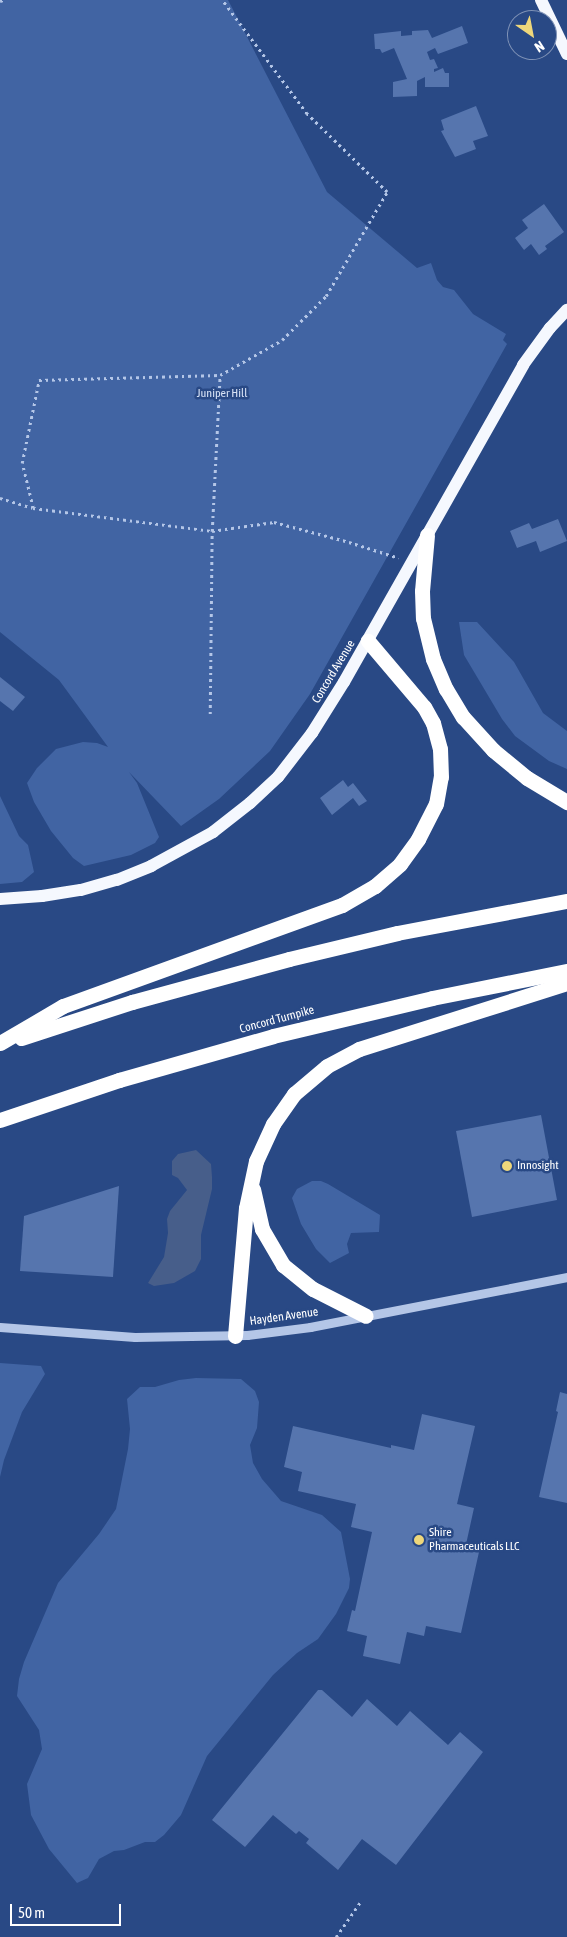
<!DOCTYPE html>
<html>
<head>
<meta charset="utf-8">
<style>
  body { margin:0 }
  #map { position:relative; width:567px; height:1937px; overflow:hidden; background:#294985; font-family:"Asap Condensed",sans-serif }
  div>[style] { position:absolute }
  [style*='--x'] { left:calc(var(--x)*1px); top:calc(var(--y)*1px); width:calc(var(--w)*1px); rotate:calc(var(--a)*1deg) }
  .green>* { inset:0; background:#4164a3 }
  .water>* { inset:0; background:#475e8a }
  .building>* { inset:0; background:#5675ae }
  .path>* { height:2.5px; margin-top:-1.25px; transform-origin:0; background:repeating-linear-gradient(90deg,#b4c6e7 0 2.5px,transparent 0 6.5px) }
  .minor>* { height:9px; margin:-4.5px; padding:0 4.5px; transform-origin:4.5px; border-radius:4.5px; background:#b4c6e7 }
  .major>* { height:12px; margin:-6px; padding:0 6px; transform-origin:6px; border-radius:6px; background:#f5f8fe }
  .highway>* { height:15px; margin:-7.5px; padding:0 7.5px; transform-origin:7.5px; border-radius:7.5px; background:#fff }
  .dots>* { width:14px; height:14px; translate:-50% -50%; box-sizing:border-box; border:2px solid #294985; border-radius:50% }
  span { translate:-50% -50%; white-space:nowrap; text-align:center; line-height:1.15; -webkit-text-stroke:5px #294985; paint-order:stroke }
  .park-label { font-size:12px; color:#d7e2f6 }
  .street-label { font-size:12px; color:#fff }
  .poi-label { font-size:12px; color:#fff }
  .left { translate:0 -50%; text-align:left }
  .north { position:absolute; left:507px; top:10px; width:50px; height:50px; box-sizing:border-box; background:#294985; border:1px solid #7f92b6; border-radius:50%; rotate:147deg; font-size:14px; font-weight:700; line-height:20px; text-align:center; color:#fff }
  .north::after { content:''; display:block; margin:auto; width:18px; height:22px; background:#eed77b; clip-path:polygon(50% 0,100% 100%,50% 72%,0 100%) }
  .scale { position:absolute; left:10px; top:1904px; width:111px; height:22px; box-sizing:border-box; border:2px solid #fff; border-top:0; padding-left:6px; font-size:15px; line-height:18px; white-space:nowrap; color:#fff; -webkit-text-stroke:4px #294985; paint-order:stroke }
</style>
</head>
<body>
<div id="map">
  <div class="green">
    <i style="clip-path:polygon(0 0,228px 0,327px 192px,417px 268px,431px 263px,437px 280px,443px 287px,454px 290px,473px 314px,506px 334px,503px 340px,507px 344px,310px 694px,270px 751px,219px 799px,181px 826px,129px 772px,137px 783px,159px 837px,155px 843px,131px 855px,84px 866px,73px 858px,51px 831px,34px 802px,27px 783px,37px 768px,56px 749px,83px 742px,97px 743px,108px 747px,59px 680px,0 632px)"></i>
    <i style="clip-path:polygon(459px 622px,477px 622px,514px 662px,543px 713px,567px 731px,567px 769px,549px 761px,515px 736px,502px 719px,464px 655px)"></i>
    <i style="clip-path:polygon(0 796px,19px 836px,28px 845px,34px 872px,22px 882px,0 884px)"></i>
    <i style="clip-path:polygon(312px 1181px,321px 1181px,328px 1184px,380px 1215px,379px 1232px,351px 1233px,347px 1244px,349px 1253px,330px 1263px,316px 1249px,301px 1224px,292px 1198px,297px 1189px)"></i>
    <i style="clip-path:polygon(0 1363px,41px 1366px,45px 1374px,22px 1412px,4px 1460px,0 1477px)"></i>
    <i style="clip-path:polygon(196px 1378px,241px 1379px,255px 1391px,259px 1402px,257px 1428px,250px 1445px,253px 1463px,262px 1479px,281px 1501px,322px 1515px,341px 1532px,350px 1579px,349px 1588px,336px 1614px,318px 1639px,297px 1653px,273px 1675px,207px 1756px,181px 1815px,164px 1835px,155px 1842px,145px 1842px,124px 1850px,114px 1851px,99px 1859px,88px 1878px,77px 1883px,49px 1849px,31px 1815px,27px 1784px,42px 1749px,39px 1730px,17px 1696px,19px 1679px,24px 1662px,58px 1583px,99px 1534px,116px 1509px,128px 1449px,130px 1429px,127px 1399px,140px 1387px,155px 1387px,179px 1380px)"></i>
  </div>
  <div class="water">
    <i style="clip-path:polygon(196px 1150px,211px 1164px,212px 1177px,212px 1189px,201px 1235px,201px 1259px,195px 1271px,174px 1283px,154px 1286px,148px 1283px,164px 1257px,168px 1233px,167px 1219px,170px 1211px,187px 1190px,178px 1178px,172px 1175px,172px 1161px,178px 1154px)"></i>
  </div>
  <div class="building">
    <i style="clip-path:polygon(462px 26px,468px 43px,438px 54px,435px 48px,427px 52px,430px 60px,434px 59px,438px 68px,434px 69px,434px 72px,443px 68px,445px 73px,449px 73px,449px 87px,425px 87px,425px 77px,417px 81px,417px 96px,393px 97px,393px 82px,407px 79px,394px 48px,382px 53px,380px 49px,375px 49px,374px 34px,401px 31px,401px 36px,412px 35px,412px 31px,428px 30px,432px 38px)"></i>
    <i style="clip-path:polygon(476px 106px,488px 136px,473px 141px,476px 149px,455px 157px,441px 131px,444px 130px,441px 120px)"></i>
    <i style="clip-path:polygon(544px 204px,564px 232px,545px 246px,547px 249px,539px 255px,531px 244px,524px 250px,515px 238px,528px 228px,522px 220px)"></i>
    <i style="clip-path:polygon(558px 519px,567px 541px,540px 552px,536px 541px,517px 548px,510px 531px,529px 523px,532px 529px)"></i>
    <i style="clip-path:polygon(0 677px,25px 697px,13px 711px,0 701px)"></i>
    <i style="clip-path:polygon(343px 780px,348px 787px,353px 783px,367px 801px,359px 806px,353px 798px,332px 815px,320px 798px)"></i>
    <i style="clip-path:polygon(541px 1115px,557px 1200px,472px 1217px,456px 1131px)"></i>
    <i style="clip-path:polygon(119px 1186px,113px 1277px,20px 1271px,24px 1216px)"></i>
    <i style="clip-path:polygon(560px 1392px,567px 1394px,567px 1503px,539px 1497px,558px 1412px,556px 1411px)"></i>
    <i style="clip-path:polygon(422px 1414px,475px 1426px,457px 1504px,474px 1508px,465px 1549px,479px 1552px,461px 1633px,426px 1626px,424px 1636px,407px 1632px,400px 1664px,363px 1656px,367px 1636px,347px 1631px,352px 1610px,355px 1611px,372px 1532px,351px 1527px,356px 1504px,298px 1491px,302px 1472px,284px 1467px,293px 1426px,391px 1448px,391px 1445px,414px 1450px)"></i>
    <i style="clip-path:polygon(318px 1690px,322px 1690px,352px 1717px,367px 1699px,397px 1726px,410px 1711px,448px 1745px,460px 1732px,483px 1752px,396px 1865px,362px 1839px,338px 1870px,306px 1843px,309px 1839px,299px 1831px,296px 1834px,273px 1815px,245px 1847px,212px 1820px)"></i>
  </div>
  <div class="path">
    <i style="--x:0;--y:1;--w:3;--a:-18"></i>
    <i style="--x:0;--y:498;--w:34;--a:17"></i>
    <i style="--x:33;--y:508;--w:180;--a:7.3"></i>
    <i style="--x:212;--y:531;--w:156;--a:-87.1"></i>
    <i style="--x:220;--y:375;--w:71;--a:-29.4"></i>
    <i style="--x:282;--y:340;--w:62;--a:-45"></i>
    <i style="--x:326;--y:296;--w:121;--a:-59.6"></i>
    <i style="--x:387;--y:192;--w:112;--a:-135.7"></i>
    <i style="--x:307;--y:114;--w:142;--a:-126.7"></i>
    <i style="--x:33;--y:508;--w:46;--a:-103.7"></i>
    <i style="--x:22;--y:463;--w:85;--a:-78.4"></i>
    <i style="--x:39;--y:380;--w:181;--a:-1.6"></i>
    <i style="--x:210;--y:714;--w:183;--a:-89.4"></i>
    <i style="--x:212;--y:531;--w:63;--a:-8.3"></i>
    <i style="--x:274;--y:522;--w:78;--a:14.9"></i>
    <i style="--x:349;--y:542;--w:52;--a:17.7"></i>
    <i style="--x:336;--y:1937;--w:44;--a:-55.2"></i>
  </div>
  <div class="minor">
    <i style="--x:0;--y:1327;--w:135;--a:4.2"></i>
    <i style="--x:135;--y:1337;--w:112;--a:-1"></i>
    <i style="--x:247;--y:1335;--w:64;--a:-7.2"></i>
    <i style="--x:310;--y:1327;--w:262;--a:-11"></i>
  </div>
  <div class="major">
    <i style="--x:541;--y:0;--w:60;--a:64.3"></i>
    <i style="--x:0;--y:899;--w:42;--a:-4.1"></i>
    <i style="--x:42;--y:896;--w:39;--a:-9"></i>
    <i style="--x:81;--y:890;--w:37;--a:-16"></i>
    <i style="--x:117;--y:880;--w:37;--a:-22"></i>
    <i style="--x:151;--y:866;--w:71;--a:-28.7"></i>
    <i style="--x:213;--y:832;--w:47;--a:-38.1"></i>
    <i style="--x:250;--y:803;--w:38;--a:-43"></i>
    <i style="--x:278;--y:777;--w:56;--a:-52.3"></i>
    <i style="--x:312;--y:733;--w:60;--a:-57.9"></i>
    <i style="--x:344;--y:682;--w:364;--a:-60.5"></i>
    <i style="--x:523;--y:365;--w:46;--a:-53.9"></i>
    <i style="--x:550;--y:328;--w:25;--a:-47"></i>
  </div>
  <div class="highway">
    <i style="--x:427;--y:535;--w:56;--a:95.1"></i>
    <i style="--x:422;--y:591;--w:27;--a:88"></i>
    <i style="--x:423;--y:618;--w:42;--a:76.3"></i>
    <i style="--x:433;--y:659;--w:33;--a:67"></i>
    <i style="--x:446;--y:689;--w:33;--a:59"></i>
    <i style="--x:463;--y:717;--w:45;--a:47.7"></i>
    <i style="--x:493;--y:750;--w:44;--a:39.5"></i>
    <i style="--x:527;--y:778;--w:47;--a:31"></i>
    <i style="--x:21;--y:1038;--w:117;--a:-18"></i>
    <i style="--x:132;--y:1002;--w:163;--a:-15.3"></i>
    <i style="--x:289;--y:959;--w:111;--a:-13.5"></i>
    <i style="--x:397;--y:933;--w:173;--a:-10.7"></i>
    <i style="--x:0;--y:1043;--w:73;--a:-30.4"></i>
    <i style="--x:63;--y:1006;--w:297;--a:-19.9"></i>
    <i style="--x:342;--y:905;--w:38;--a:-30"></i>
    <i style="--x:375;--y:886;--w:33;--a:-41"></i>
    <i style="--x:400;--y:864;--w:31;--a:-54"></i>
    <i style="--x:418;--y:839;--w:39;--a:-63"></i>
    <i style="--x:436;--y:804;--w:27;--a:-80"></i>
    <i style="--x:441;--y:777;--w:28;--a:-92"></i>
    <i style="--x:440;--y:749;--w:27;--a:-105"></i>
    <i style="--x:433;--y:723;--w:18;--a:-119"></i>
    <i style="--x:424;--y:707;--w:87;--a:-130.3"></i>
    <i style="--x:0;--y:1120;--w:126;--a:-18.6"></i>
    <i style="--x:119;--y:1080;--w:160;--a:-15.9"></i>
    <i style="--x:273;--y:1036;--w:163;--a:-13.4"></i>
    <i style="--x:432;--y:998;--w:138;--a:-11.3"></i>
    <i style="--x:253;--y:1189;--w:41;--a:77.3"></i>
    <i style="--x:262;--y:1229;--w:42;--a:59.7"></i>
    <i style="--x:283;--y:1265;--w:38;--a:39"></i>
    <i style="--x:313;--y:1289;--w:59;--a:27"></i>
    <i style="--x:235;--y:1336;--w:128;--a:-85.1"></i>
    <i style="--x:246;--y:1208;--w:48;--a:-78"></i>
    <i style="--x:256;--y:1161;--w:41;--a:-65.3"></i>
    <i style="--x:273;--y:1124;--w:37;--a:-55"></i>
    <i style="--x:294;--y:1094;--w:43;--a:-40.3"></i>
    <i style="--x:327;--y:1066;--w:36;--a:-28"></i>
    <i style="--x:359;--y:1049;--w:218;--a:-17.6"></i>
  </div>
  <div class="dots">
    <i style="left:507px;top:1166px;background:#eed77b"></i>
    <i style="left:419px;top:1540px;background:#eed77b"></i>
  </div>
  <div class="park-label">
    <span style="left:222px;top:394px">Juniper Hill</span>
  </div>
  <div class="street-label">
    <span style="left:334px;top:672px;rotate:-59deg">Concord Avenue</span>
    <span style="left:277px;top:1020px;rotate:-15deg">Concord Turnpike</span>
    <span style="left:284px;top:1317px;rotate:-8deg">Hayden Avenue</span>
  </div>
  <div class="poi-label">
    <span class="left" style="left:517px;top:1166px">Innosight</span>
    <span class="left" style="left:429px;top:1540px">Shire<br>Pharmaceuticals LLC</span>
  </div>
  <div class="north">N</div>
  <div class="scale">50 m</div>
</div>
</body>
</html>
